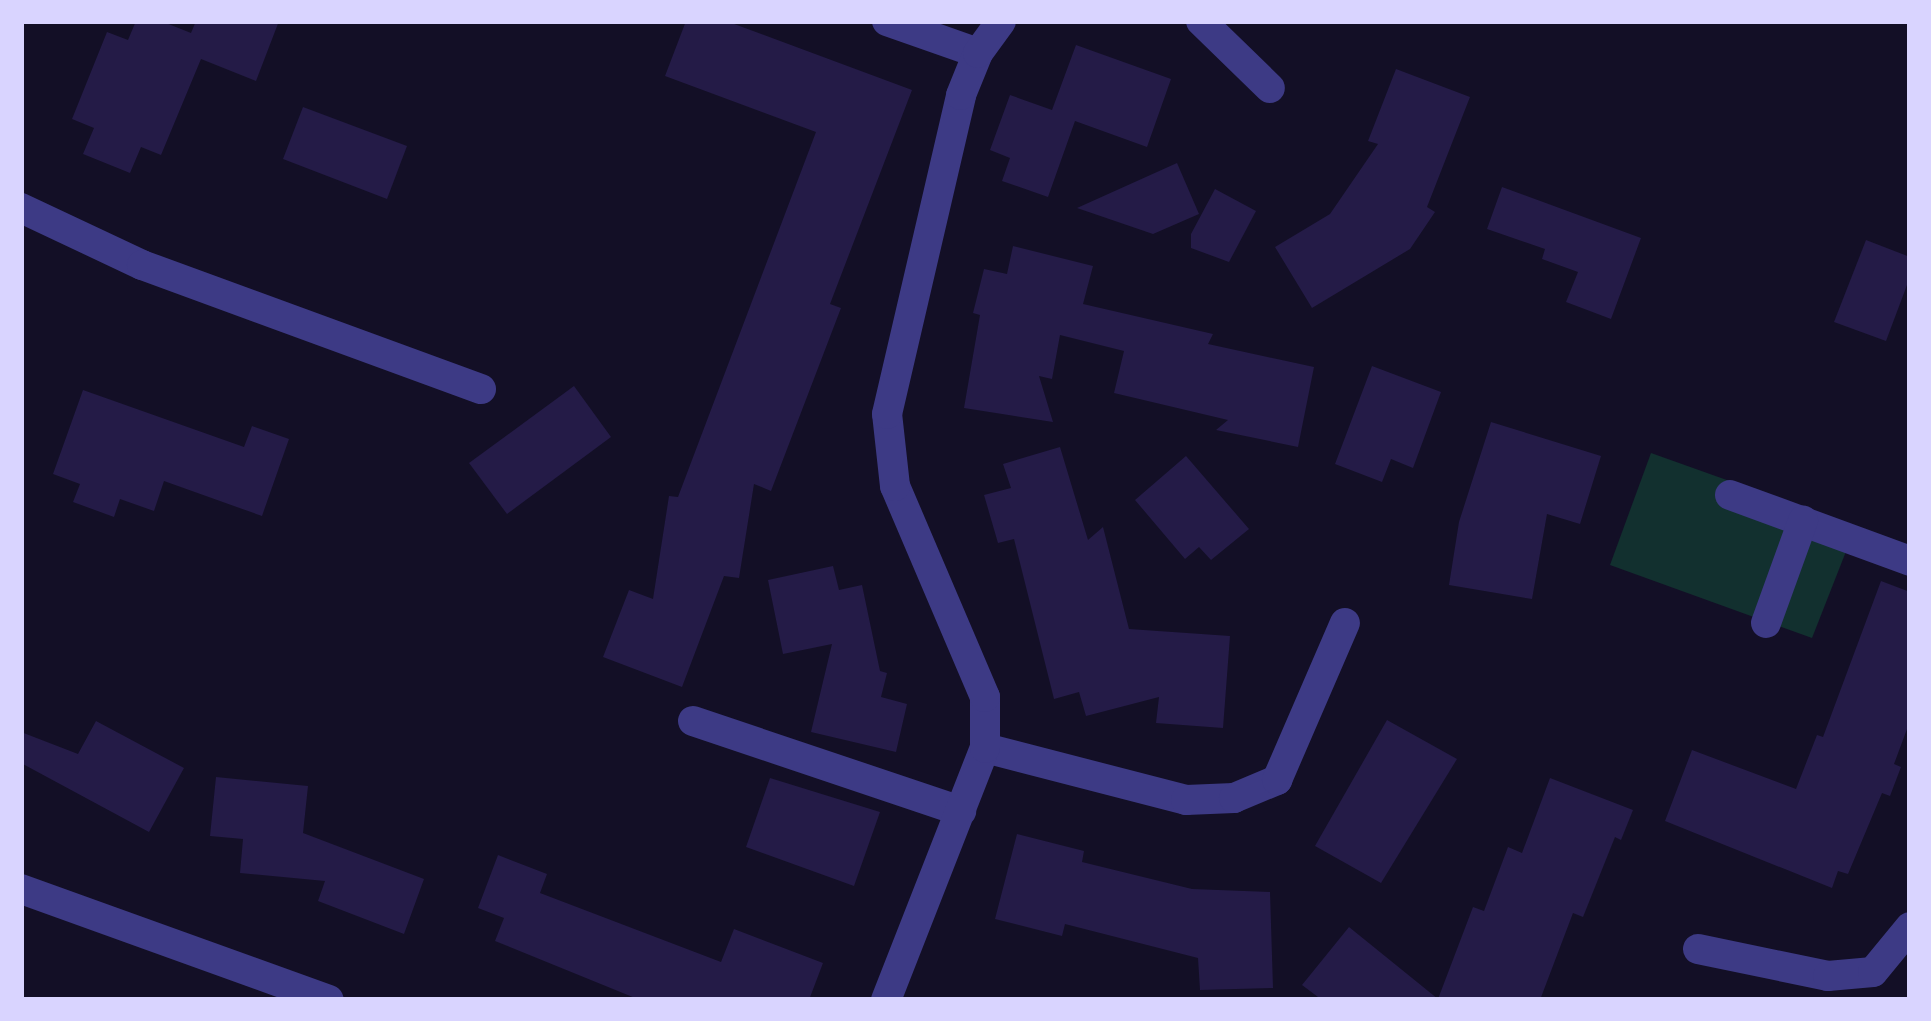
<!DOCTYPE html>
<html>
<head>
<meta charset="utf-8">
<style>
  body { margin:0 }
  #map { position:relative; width:1931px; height:1021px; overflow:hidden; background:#130f26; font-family:Quicksand,sans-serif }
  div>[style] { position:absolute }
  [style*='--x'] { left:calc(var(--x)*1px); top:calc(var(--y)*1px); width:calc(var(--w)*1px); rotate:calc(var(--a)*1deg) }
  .green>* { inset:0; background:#12302f }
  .building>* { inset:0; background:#241b47 }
  .minor>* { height:30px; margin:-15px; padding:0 15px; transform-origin:15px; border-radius:15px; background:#3d3a85 }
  span { translate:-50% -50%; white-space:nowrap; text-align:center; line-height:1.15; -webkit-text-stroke:10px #130f26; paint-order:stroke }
  .frame { position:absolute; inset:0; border:24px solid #d9d4ff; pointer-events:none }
</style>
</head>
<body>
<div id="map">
  <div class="green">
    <i style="clip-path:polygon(1651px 453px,1856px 526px,1812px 638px,1610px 565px)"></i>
  </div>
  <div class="building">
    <i style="clip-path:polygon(136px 21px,161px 21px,191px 33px,196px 21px,279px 21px,256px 81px,201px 59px,161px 155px,141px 147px,130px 173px,83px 154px,94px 128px,72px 119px,107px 32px,128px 40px)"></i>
    <i style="clip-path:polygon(686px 21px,726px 21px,912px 90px,830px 304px,841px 308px,771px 491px,754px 484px,739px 578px,724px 576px,682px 687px,603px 657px,629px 590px,653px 599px,669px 496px,678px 497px,816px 132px,665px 76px)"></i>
    <i style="clip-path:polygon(1076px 45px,1171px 79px,1147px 147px,1075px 121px,1048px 197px,1002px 181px,1010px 158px,990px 150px,1010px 95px,1052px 110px)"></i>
    <i style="clip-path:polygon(1396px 69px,1470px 97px,1427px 207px,1435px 212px,1410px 249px,1312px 308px,1275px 247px,1330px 214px,1378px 144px,1368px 141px)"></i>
    <i style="clip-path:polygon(303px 107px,407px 146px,387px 199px,283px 159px)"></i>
    <i style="clip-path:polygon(1177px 163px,1199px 214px,1153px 234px,1077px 208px)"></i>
    <i style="clip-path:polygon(1502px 187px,1641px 238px,1611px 319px,1566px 302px,1578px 272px,1542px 259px,1545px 249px,1487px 229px)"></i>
    <i style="clip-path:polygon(1215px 189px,1256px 211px,1229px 262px,1191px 248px,1191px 234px)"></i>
    <i style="clip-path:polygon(1866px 240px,1910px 257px,1910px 277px,1886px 341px,1834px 322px)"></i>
    <i style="clip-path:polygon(1013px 246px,1093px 266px,1083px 304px,1213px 334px,1208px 344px,1314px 367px,1298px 447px,1216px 430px,1228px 420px,1114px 393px,1124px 351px,1060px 335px,1052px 379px,1039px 376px,1053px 422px,964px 408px,980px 315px,973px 313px,984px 269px,1007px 274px)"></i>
    <i style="clip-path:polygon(1372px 366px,1441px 392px,1413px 468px,1391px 459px,1382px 482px,1335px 464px)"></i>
    <i style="clip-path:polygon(574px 386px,611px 437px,507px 514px,469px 463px)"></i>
    <i style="clip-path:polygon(83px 390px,244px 447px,252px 426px,289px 439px,262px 516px,164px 481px,154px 511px,120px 499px,114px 517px,73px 502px,80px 484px,53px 474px)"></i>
    <i style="clip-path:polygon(1491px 422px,1601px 456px,1580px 524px,1547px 514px,1532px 599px,1449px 585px,1459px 522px)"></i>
    <i style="clip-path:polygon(1060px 447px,1088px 540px,1103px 527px,1129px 629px,1230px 636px,1223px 728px,1156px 723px,1159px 697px,1086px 716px,1079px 692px,1054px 699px,1014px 539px,998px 543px,984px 495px,1011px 488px,1003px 464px)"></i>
    <i style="clip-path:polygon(1186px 456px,1249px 529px,1211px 560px,1199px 547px,1185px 559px,1135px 500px)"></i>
    <i style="clip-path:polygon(833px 566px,839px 590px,862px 585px,880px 671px,887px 673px,881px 697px,907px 704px,896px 752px,811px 732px,832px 644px,783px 654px,768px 580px)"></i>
    <i style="clip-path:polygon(1881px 581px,1910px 592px,1910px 721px,1894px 764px,1901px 767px,1890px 796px,1882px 793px,1848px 874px,1838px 871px,1832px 888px,1665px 821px,1692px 750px,1796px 789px,1817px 735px,1823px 737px)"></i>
    <i style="clip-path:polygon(1387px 720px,1457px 759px,1381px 883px,1315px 846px)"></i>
    <i style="clip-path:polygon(96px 721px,184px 768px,149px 832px,21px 763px,21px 732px,78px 754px)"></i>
    <i style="clip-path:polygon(216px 777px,308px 786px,303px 833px,424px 879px,404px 934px,318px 901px,325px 881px,240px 873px,243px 839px,210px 836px)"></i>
    <i style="clip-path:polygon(770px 778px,880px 812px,854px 886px,746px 847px)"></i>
    <i style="clip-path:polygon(1550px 778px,1633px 810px,1621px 840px,1615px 837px,1583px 917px,1573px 913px,1540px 1000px,1322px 1000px,1302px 985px,1349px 927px,1438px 999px,1473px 907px,1484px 911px,1508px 847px,1522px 853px)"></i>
    <i style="clip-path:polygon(1017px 834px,1084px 851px,1082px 862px,1192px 889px,1270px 892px,1273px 988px,1200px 990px,1198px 958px,1065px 924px,1062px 936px,995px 919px)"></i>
    <i style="clip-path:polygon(498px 855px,547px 874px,540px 893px,721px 962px,734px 929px,823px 963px,809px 1000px,640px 1000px,495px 941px,504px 918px,478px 908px)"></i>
  </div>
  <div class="minor">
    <i style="--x:887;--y:21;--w:96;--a:19.4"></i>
    <i style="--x:1201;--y:21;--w:96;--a:44.2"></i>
    <i style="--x:21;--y:208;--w:134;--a:25.2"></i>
    <i style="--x:142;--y:265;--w:361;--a:20.1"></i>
    <i style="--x:1730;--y:495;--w:192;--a:20.1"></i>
    <i style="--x:1766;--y:623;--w:109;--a:-70.1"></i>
    <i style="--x:693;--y:721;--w:283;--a:18.6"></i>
    <i style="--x:985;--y:748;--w:208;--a:14.5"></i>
    <i style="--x:1186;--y:800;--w:48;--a:-2.4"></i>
    <i style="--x:1234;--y:798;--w:47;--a:-22.7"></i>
    <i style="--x:1277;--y:780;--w:171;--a:-66.6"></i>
    <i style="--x:21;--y:889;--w:327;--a:19.8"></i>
    <i style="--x:1698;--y:949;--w:133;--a:11.7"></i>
    <i style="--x:1828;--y:976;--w:45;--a:-5.1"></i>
    <i style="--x:1873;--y:972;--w:58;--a:-50.6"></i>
    <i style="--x:886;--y:1000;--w:271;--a:-68.6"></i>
    <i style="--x:985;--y:748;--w:51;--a:-90"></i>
    <i style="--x:985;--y:697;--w:229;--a:-113.1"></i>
    <i style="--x:895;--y:486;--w:72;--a:-96.3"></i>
    <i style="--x:887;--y:414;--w:327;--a:-76.9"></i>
    <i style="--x:961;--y:95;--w:45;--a:-68"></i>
    <i style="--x:978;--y:53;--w:39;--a:-54"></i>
  </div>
  <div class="frame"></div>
</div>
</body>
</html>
